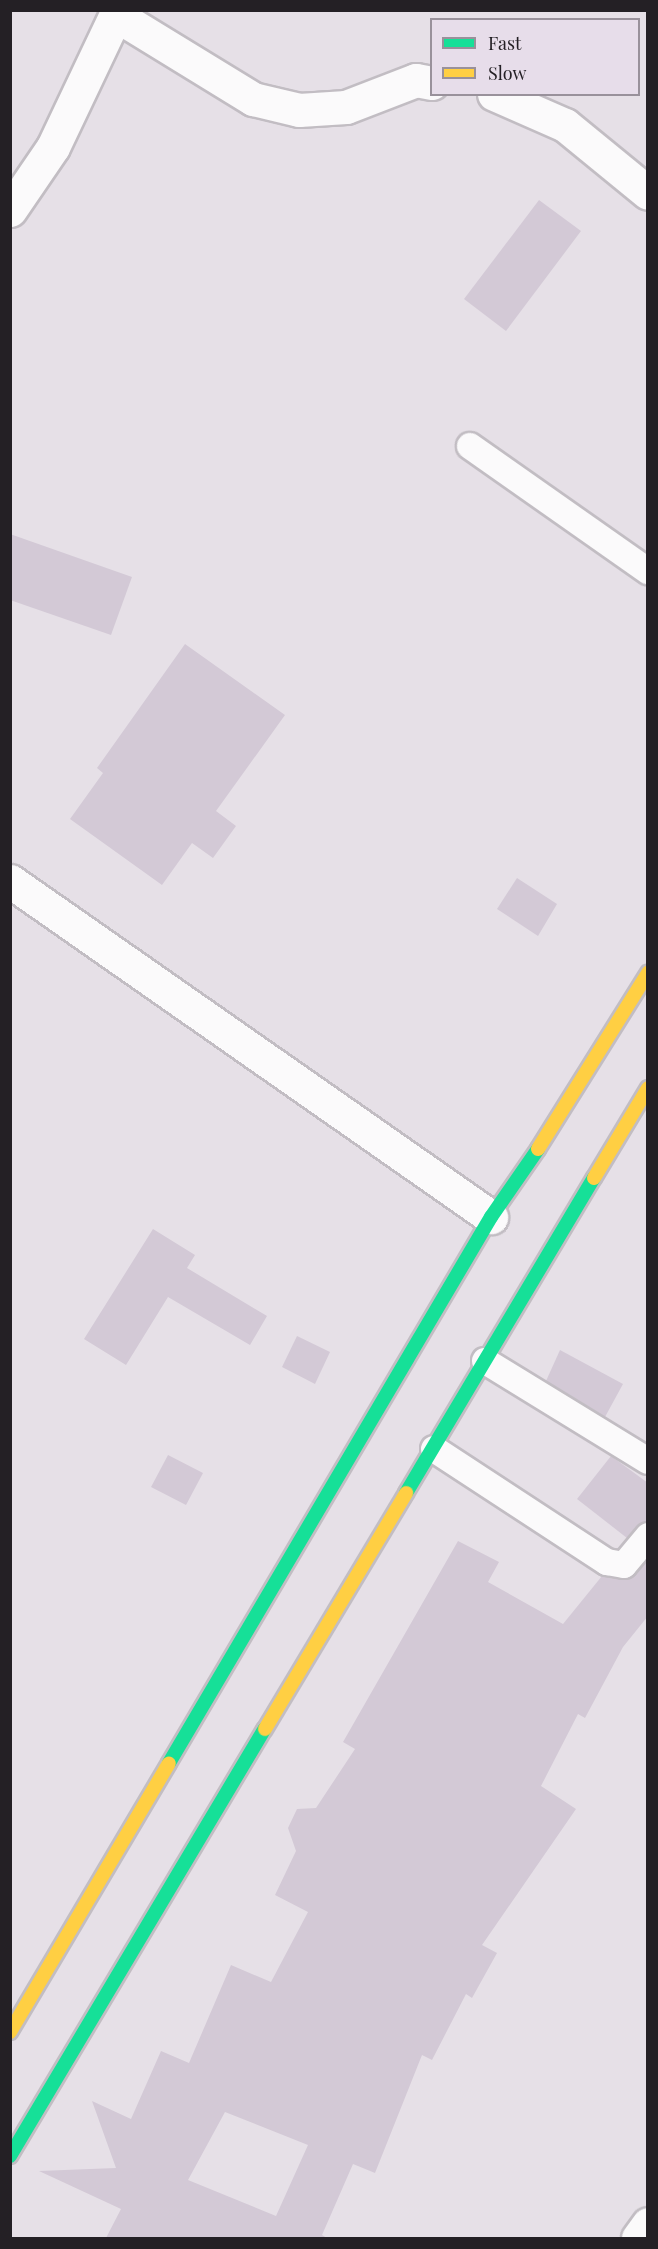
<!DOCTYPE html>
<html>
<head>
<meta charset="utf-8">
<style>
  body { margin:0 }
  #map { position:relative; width:658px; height:2249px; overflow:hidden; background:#e6e0e7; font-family:"Playfair Display",serif }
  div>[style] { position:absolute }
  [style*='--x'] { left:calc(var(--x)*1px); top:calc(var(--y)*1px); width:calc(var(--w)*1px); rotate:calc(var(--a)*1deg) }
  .building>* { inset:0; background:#d3c9d6 }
  .roads { filter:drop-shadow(2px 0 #c2bdc3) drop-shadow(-2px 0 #c2bdc3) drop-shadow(0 2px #c2bdc3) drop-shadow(0 -2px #c2bdc3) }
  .lane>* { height:26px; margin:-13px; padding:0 13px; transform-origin:13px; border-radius:13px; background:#fbfafb }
  .street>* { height:33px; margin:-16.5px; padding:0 16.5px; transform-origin:16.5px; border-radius:16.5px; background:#fbfafb }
  .fast>* { height:14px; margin:-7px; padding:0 7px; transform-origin:7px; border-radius:7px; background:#16e098 }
  .slow>* { height:14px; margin:-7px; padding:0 7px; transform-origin:7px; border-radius:7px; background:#ffcf43 }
  span { translate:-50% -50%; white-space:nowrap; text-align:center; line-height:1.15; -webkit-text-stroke:4.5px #e7ddea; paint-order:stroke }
  .frame { position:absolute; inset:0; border:12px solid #242025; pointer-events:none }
  .legend { position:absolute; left:430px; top:18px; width:210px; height:78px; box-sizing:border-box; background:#e7ddea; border:2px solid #99919b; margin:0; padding:8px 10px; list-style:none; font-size:18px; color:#242025 }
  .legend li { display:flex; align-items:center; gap:12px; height:30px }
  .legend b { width:30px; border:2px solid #99919b }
</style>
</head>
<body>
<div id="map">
  <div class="building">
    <i style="clip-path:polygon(539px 200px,581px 231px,506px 331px,464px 299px)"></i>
    <i style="clip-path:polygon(10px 534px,132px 577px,111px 635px,10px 600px)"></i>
    <i style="clip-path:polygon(185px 644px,285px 715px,216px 811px,236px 826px,213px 858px,192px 843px,162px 885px,70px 819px,103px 773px,97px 768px)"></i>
    <i style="clip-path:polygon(517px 878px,557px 904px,538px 936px,497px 909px)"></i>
    <i style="clip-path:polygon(153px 1229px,195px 1255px,187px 1268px,267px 1316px,250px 1345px,168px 1297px,126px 1365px,84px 1339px)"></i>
    <i style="clip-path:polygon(297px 1336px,330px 1352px,315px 1384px,282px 1367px)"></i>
    <i style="clip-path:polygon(560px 1350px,623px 1384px,605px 1417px,546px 1381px)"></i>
    <i style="clip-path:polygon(168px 1455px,203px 1473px,186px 1505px,151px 1487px)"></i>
    <i style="clip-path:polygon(611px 1456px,648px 1483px,648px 1521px,627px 1538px,577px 1499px)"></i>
    <i style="clip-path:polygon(evenodd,458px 1541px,499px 1562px,488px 1582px,563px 1624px,602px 1576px,629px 1579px,648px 1560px,648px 1616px,623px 1647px,585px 1718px,578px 1714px,541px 1786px,576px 1809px,482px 1945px,497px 1953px,472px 1998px,466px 1994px,432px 2060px,422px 2055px,375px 2173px,353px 2164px,322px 2235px,327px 2238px,106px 2238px,121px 2209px,39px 2171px,116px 2168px,92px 2101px,131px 2119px,161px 2051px,189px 2063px,231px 1965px,271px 1982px,308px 1912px,275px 1895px,296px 1851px,288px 1828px,297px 1809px,316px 1808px,355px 1749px,343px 1742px,458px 1541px,225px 2112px,308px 2145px,276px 2216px,188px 2180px,225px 2112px)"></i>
  </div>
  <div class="roads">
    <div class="lane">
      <i style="--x:470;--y:446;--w:218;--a:35.1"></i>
      <i style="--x:485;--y:1361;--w:191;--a:31.5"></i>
      <i style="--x:434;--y:1449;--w:207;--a:33.2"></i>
      <i style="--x:607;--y:1562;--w:17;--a:10"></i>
      <i style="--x:624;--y:1565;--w:38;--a:-50"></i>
    </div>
    <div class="street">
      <i style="--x:116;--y:15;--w:161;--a:31.5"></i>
      <i style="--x:253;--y:99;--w:47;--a:13.4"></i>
      <i style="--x:299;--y:110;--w:47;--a:-3.7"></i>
      <i style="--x:346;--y:107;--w:75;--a:-21.1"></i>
      <i style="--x:416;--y:80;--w:16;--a:11"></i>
      <i style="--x:494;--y:94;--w:77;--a:23.6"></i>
      <i style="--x:565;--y:125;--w:107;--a:39.3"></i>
      <i style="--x:10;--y:210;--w:76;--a:-55.7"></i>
      <i style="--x:53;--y:147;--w:152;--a:-64.6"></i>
      <i style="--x:10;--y:881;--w:587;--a:34.94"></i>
      <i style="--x:638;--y:2238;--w:17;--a:-54"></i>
    </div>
    <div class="fast">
      <i style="--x:406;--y:1493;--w:367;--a:-59.2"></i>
      <i style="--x:169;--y:1763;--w:634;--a:-59.47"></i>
      <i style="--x:491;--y:1217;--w:83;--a:-55.3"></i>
      <i style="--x:10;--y:2156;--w:497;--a:-59.2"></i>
    </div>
    <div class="slow">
      <i style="--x:538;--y:1149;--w:208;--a:-58"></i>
      <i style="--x:594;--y:1178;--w:105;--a:-59"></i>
      <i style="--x:265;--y:1729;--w:275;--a:-59.1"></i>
      <i style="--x:10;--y:2032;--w:312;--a:-59.4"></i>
    </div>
  </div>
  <div class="frame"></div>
  <ul class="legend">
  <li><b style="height:8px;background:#16e098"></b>Fast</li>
  <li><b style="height:8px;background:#ffcf43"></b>Slow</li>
  </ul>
</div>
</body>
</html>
